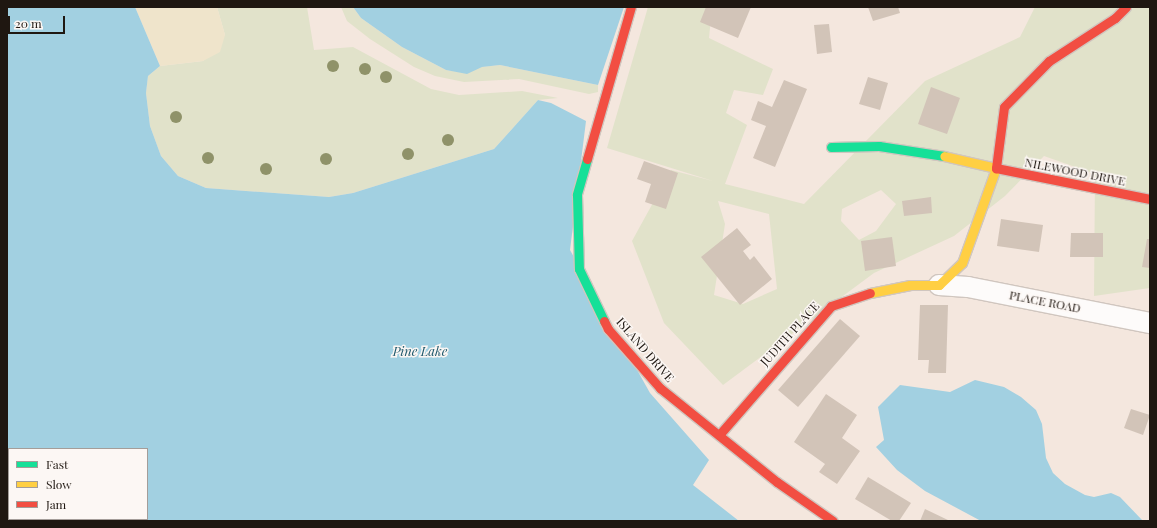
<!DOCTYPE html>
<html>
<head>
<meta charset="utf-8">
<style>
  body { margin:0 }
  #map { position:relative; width:1157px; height:528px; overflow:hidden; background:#f4e7de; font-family:"Playfair Display",serif }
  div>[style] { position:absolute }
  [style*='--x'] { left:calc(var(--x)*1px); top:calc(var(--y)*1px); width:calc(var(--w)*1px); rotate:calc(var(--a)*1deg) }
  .green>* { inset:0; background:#e1e2ca }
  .sand>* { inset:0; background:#efe4cb }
  .water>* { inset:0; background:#a2d0e1 }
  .building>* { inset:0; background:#d2c4b8 }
  .roads { filter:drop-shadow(1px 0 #d0c6bf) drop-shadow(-1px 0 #d0c6bf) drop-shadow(0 1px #d0c6bf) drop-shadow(0 -1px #d0c6bf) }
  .street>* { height:20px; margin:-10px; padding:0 10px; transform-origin:10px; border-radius:10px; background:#fdfbfa }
  .fast>* { height:9px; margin:-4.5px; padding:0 4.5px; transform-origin:4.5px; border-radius:4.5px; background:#16e098 }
  .slow>* { height:9px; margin:-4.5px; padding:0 4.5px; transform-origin:4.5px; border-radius:4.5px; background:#ffcf43 }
  .jam>* { height:9px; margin:-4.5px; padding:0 4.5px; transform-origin:4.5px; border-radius:4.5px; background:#f24e42 }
  .trees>* { width:12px; height:12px; margin:-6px; border-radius:50%; background:#8f9269 }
  span { translate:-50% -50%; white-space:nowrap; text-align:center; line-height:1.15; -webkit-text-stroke:3px #fcf7f4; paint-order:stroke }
  .street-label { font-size:12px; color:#1f1711 }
  .water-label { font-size:13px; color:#1e586c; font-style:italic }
  .frame { position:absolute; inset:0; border:8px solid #1f1711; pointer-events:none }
  .legend { position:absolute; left:8px; top:448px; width:140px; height:72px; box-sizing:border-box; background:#fcf7f4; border:1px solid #a49d99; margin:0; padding:5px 7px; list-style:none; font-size:12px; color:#1f1711 }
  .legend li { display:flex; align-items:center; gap:8px; height:20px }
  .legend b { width:20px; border:1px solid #a49d99 }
  .scale { position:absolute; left:8px; top:16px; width:57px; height:18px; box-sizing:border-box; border:2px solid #1f1711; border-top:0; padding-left:5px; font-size:12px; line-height:14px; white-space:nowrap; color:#1f1711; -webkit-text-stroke:3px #fcf7f4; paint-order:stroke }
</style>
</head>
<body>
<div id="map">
  <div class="green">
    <i style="clip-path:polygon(217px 7px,307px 7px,314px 50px,353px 47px,431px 89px,459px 95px,522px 91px,558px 98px,538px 100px,494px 149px,353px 193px,329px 197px,206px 188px,178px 176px,161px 156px,150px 126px,146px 93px,148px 76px,160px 66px,203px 61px,225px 35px)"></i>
    <i style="clip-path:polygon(341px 7px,353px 7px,361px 18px,402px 47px,446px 70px,467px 73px,481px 67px,500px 65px,598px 85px,598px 92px,589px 94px,519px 79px,464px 82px,435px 76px,414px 67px,370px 39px,347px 21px)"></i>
    <i style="clip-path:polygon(evenodd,648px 7px,712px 7px,709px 38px,773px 69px,763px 95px,734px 90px,726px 113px,747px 125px,725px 184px,804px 204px,925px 81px,1020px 37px,1035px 7px,1150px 7px,1150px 288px,1094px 296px,1095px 174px,1044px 156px,1005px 196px,954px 236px,874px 273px,723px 385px,664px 323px,632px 241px,671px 170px,713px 181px,607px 148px,648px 7px,881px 190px,896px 204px,876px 231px,859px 240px,841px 221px,842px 209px,881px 190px,648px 7px,718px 201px,769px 214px,777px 289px,743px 304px,714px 295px,725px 224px,718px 201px)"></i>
  </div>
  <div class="sand">
    <i style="clip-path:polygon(135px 7px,217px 7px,225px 35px,220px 52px,203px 61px,160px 66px)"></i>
  </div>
  <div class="water">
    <i style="clip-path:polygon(evenodd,7px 7px,135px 7px,160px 66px,148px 76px,146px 93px,150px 126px,161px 156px,178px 176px,206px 188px,329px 197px,353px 193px,494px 149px,538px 100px,551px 103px,586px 121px,570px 250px,650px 393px,709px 460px,693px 485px,739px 521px,7px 521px,7px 7px,9px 449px,147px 449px,147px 519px,9px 519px,9px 449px)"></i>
    <i style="clip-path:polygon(353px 7px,624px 7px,598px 85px,500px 65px,482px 67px,467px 74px,446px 70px,402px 47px,361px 18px)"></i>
    <i style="clip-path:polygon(975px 380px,1004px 387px,1021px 397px,1036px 410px,1042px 424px,1046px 458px,1053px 473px,1065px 484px,1085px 495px,1094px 497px,1111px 493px,1120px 497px,1143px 521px,981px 521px,925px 491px,897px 470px,876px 447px,884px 440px,878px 407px,900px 385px,950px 392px)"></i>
  </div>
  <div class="building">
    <i style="clip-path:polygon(706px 7px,716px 8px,751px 7px,738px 38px,700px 22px)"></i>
    <i style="clip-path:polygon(868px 7px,898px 7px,900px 13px,873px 21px)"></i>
    <i style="clip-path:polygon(829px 24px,832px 52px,817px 54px,814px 25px)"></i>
    <i style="clip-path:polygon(868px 77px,888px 83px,880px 110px,859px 104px)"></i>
    <i style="clip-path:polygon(784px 80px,807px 89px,775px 167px,753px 158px,766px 126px,751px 120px,758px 101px,772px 107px)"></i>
    <i style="clip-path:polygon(931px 87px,960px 98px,947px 134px,918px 124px)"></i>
    <i style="clip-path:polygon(644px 161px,678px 173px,666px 209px,645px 202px,651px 184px,637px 179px)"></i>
    <i style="clip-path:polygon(931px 197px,932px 213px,904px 216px,902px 201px)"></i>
    <i style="clip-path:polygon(1001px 219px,1043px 225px,1039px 252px,997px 246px)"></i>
    <i style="clip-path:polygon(737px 228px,751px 245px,743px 251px,750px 260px,754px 256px,772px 279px,740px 305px,701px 257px)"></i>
    <i style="clip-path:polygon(1071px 233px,1103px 233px,1103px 257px,1070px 257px)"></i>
    <i style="clip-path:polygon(892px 237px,896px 266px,865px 271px,861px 241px)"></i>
    <i style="clip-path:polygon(1147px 239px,1150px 239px,1150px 268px,1142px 267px)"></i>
    <i style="clip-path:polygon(920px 305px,948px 305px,946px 373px,928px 373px,929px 360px,918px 360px)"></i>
    <i style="clip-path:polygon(840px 319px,860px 336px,798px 407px,778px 390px)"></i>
    <i style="clip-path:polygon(826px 394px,857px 415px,842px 438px,860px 451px,837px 484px,819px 472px,825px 464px,794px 442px)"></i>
    <i style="clip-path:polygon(1131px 409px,1150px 415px,1143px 435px,1124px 428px)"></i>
    <i style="clip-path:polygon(868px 477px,911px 503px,899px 521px,892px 521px,855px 499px)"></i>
    <i style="clip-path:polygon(925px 509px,950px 521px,920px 521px)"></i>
  </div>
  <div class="roads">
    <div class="street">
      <i style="--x:939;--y:285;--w:29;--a:4"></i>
      <i style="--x:968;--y:287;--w:186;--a:11.2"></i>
    </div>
    <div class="fast">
      <i style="--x:831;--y:147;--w:48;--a:-1.2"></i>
      <i style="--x:879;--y:146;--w:66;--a:8.7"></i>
      <i style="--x:587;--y:159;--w:37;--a:106"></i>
      <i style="--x:577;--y:195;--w:74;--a:88.5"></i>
      <i style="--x:579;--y:269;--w:58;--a:64.3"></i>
    </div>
    <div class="slow">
      <i style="--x:870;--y:293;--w:41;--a:-11.3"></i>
      <i style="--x:910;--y:285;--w:29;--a:0"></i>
      <i style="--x:939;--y:285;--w:32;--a:-44"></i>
      <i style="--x:962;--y:263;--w:101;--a:-70.3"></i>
      <i style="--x:996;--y:168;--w:53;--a:-167"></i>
    </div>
    <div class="jam">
      <i style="--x:1126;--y:7;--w:16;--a:135"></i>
      <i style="--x:1115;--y:18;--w:79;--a:146.9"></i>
      <i style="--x:1049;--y:61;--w:64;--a:134.4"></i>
      <i style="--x:1004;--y:107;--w:62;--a:97.5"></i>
      <i style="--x:996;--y:168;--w:157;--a:11.4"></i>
      <i style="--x:587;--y:159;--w:158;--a:-73.9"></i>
      <i style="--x:604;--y:321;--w:9;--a:63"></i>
      <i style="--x:608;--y:329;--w:79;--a:48.6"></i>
      <i style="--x:660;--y:388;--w:150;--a:38.8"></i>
      <i style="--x:777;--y:482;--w:68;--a:34.9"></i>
      <i style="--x:719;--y:435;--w:171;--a:-49"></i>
      <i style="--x:831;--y:306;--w:41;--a:-18.4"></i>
    </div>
  </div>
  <div class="trees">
    <i style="left:333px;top:66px"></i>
    <i style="left:365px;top:69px"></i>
    <i style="left:386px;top:77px"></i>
    <i style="left:176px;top:117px"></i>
    <i style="left:448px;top:140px"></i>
    <i style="left:408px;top:154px"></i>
    <i style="left:208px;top:158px"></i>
    <i style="left:326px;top:159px"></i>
    <i style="left:266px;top:169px"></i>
  </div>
  <div class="street-label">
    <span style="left:1075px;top:172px;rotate:11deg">NILEWOOD DRIVE</span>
    <span style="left:1045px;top:302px;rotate:11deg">PLACE ROAD</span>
    <span style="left:790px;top:334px;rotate:-48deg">JUDITH PLACE</span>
    <span style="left:645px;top:350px;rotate:49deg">ISLAND DRIVE</span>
  </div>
  <div class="water-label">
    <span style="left:420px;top:351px">Pine Lake</span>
  </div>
  <div class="frame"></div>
  <ul class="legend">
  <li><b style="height:5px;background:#16e098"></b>Fast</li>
  <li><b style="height:5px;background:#ffcf43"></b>Slow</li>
  <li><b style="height:5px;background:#f24e42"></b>Jam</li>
  </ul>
  <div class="scale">20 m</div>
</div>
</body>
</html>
